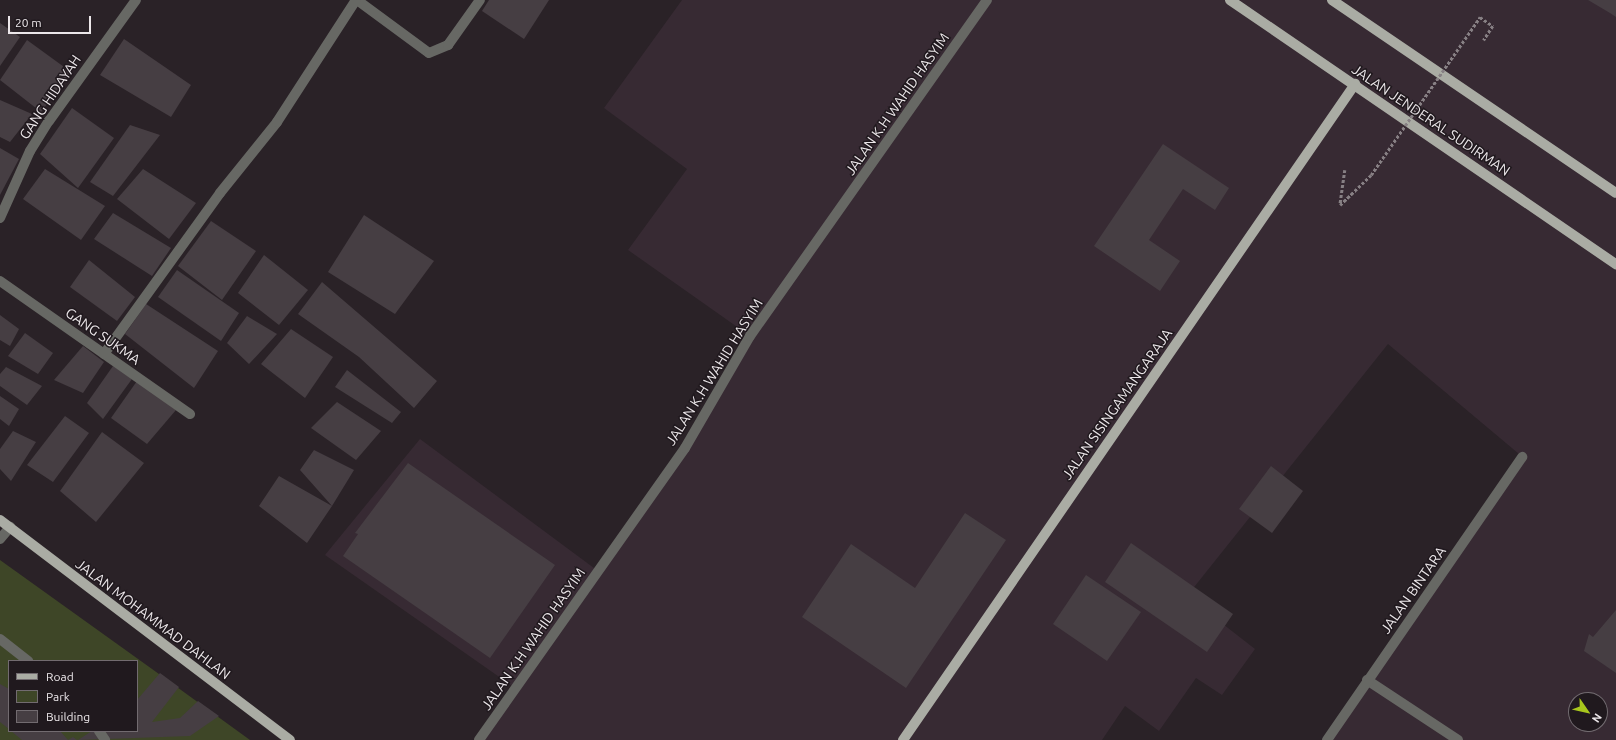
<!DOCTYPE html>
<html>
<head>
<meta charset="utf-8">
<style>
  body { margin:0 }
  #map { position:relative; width:1616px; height:740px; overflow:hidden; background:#2a2227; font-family:Ubuntu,sans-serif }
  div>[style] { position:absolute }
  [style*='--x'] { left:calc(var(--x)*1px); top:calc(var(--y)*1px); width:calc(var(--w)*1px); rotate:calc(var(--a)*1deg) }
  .built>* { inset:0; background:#372a33 }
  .green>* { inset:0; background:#3e4627 }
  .building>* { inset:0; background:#463e43 }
  .path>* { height:2.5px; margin-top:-1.25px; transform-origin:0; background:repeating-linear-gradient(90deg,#878084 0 3px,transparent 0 5px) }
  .minor>* { height:10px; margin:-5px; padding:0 5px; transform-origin:5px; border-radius:5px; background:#676864 }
  .major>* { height:10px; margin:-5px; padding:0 5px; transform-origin:5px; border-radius:5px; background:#aaaca4 }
  .path-bridge>* { height:2.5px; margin-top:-1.25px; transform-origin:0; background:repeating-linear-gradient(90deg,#878084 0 3px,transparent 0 5px) }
  span { translate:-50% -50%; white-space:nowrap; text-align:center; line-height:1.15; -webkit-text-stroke:3px #20191e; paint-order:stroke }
  .street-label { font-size:14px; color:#ece7ea }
  .legend { position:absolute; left:8px; top:660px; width:130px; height:72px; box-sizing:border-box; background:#20191e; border:1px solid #726b70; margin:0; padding:5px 7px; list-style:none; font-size:12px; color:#ece7ea }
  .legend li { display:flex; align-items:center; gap:8px; height:20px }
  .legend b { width:20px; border:1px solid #726b70 }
  .north { position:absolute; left:1568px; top:692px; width:40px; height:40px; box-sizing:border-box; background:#20191e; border:1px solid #726b70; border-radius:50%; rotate:124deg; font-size:11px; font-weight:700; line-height:16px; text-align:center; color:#ece7ea }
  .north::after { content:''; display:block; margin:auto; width:14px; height:18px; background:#a8c71d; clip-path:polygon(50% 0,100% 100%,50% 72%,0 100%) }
  .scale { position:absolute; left:8px; top:16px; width:83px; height:18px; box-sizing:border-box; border:2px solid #ece7ea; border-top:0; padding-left:5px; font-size:12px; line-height:14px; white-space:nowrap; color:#ece7ea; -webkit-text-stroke:3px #20191e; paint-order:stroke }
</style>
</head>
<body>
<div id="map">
  <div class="built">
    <i style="clip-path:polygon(evenodd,682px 0,1616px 0,1616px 740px,1332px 740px,1519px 454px,1388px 344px,1187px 596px,1255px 649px,1222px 695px,1196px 678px,1159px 731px,1125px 706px,1102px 740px,479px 740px,515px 688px,325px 555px,420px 439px,598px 571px,685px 448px,750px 336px,628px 250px,687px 169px,604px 108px,682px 0,1576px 700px,1600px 700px,1600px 724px,1576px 724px,1576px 700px)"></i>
  </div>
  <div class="green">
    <i style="clip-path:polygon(evenodd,0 560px,159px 674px,250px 740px,0 740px,0 560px,9px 661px,137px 661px,137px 731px,9px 731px,9px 661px)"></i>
  </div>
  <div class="building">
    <i style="clip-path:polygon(489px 0,549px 0,524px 39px,482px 11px)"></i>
    <i style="clip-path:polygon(1588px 0,1616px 0,1616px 17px,1610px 13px)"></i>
    <i style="clip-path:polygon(0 23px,20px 37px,0 66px)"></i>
    <i style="clip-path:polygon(124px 39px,191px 85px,171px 117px,100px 75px)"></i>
    <i style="clip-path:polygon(27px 40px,71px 72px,41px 112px,0 80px)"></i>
    <i style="clip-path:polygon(0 100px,32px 114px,10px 142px,0 137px)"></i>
    <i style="clip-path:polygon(72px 108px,114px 138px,78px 188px,40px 154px)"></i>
    <i style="clip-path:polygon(130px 125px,160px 135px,113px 196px,90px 182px)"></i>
    <i style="clip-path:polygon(1163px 144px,1229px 188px,1215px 210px,1183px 189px,1149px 240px,1180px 261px,1160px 291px,1094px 246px)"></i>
    <i style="clip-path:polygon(0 148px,19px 159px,0 195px)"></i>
    <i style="clip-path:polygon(45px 169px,105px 206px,81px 240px,23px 199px)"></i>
    <i style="clip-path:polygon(143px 169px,196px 203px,169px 239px,117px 199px)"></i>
    <i style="clip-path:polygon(113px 213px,171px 248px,152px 276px,94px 239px)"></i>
    <i style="clip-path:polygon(364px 215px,434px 261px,395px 314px,328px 272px)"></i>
    <i style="clip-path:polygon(211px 221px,256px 251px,222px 300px,178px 266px)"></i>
    <i style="clip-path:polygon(264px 255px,308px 290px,279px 325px,238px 293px)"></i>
    <i style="clip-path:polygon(89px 260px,135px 297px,117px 321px,70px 287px)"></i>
    <i style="clip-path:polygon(177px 270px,239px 313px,221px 341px,158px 297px)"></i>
    <i style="clip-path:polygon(322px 282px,437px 381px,414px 408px,359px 357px,298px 314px)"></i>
    <i style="clip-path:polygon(146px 304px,218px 351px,194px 388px,125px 334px)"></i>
    <i style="clip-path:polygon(0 315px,19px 329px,10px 346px,0 340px)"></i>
    <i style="clip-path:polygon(247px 316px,277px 334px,249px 364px,227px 343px)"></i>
    <i style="clip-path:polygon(291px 329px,333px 357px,305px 398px,261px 364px)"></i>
    <i style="clip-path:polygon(25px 333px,53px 353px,38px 374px,8px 356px)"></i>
    <i style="clip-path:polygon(83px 346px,104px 362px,83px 393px,54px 380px)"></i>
    <i style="clip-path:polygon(113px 366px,132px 379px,103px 419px,87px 403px)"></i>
    <i style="clip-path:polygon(6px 367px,42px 386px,27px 405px,0 386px,0 374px)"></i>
    <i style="clip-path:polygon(347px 370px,401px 412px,392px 423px,335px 387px)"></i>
    <i style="clip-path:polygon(137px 381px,176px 410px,147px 444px,111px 418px)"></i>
    <i style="clip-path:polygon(0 396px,19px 409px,9px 426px,0 419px)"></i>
    <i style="clip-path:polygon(337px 402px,381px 431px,356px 460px,311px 428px)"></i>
    <i style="clip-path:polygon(65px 416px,89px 433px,53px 482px,27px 465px)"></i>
    <i style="clip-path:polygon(13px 431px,36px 442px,11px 481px,0 469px,0 449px)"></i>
    <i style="clip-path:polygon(102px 432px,144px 463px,96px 522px,60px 491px)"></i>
    <i style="clip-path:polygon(314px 450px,354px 470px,332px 506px,307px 543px,259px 506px,279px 476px,332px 506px,300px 470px)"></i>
    <i style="clip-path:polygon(408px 463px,555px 565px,490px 658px,343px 556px,358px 534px,355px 533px)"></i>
    <i style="clip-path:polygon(1271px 466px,1303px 491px,1272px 533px,1239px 509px)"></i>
    <i style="clip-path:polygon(965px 513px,1006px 540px,906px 688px,802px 617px,851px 544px,915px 588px)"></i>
    <i style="clip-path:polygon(1131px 543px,1233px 614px,1207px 652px,1105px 582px)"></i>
    <i style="clip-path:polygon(1086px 575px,1141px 612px,1107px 661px,1053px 624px)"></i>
    <i style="clip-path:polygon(1616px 610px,1616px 673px,1584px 651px,1589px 634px,1593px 637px)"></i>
    <i style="clip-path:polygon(160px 673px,179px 687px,152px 722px,180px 718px,198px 701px,219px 716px,190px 736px,78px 740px,92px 731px,137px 731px,137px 700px)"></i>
    <i style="clip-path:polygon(0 684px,9px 689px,9px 729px,0 722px)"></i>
    <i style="clip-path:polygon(11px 731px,60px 731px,68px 740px,73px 737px,77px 740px,22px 740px)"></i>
  </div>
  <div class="path">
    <i style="--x:1480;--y:17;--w:16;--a:35"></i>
    <i style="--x:1493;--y:26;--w:17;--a:123"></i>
    <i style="--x:1345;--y:170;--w:35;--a:98"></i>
    <i style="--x:1340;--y:205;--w:43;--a:-44.1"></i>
  </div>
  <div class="minor">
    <i style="--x:357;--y:0;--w:89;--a:36.4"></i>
    <i style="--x:429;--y:53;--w:21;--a:-23"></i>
    <i style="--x:448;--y:45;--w:55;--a:-54.6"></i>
    <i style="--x:0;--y:218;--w:73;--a:-65.9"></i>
    <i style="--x:30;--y:151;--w:36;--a:-58"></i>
    <i style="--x:49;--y:121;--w:149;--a:-54.3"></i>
    <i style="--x:0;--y:281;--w:232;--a:35"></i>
    <i style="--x:104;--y:354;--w:198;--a:-54.2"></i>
    <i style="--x:220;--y:193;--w:91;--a:-51.2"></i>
    <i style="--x:277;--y:122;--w:145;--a:-57.1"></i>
    <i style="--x:0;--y:539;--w:16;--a:-50"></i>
    <i style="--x:0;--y:639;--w:36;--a:38"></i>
    <i style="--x:1367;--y:680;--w:109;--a:33.4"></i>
    <i style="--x:99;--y:731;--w:11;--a:56"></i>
    <i style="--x:479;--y:740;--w:357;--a:-54.8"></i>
    <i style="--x:685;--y:448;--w:129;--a:-59.9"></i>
    <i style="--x:750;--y:336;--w:411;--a:-54.8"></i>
    <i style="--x:1327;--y:740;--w:344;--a:-55.4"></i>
  </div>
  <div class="major">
    <i style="--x:1230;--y:0;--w:468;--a:34.4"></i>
    <i style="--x:1332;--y:0;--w:343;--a:34.2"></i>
    <i style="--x:0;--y:520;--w:364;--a:37.2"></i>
    <i style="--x:903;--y:740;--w:797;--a:-55.43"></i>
  </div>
  <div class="path-bridge">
    <i style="--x:1371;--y:175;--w:192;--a:-55.4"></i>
  </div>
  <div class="street-label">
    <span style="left:50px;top:97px;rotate:-56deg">GANG HIDAYAH</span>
    <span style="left:897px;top:104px;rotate:-55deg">JALAN K.H WAHID HASYIM</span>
    <span style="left:1431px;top:120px;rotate:34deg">JALAN JENDERAL SUDIRMAN</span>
    <span style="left:103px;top:336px;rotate:35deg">GANG SUKMA</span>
    <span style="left:714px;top:372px;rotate:-58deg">JALAN K.H WAHID HASYIM</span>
    <span style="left:1117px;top:404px;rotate:-55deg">JALAN SISINGAMANGARAJA</span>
    <span style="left:1413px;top:590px;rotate:-55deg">JALAN BINTARA</span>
    <span style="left:153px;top:619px;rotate:37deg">JALAN MOHAMMAD DAHLAN</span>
    <span style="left:533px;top:639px;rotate:-55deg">JALAN K.H WAHID HASYIM</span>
  </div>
  <ul class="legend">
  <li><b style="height:5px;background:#aaaca4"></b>Road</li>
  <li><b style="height:11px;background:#3e4627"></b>Park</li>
  <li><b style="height:11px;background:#463e43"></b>Building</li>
  </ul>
  <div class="north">N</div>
  <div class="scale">20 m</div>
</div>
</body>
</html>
